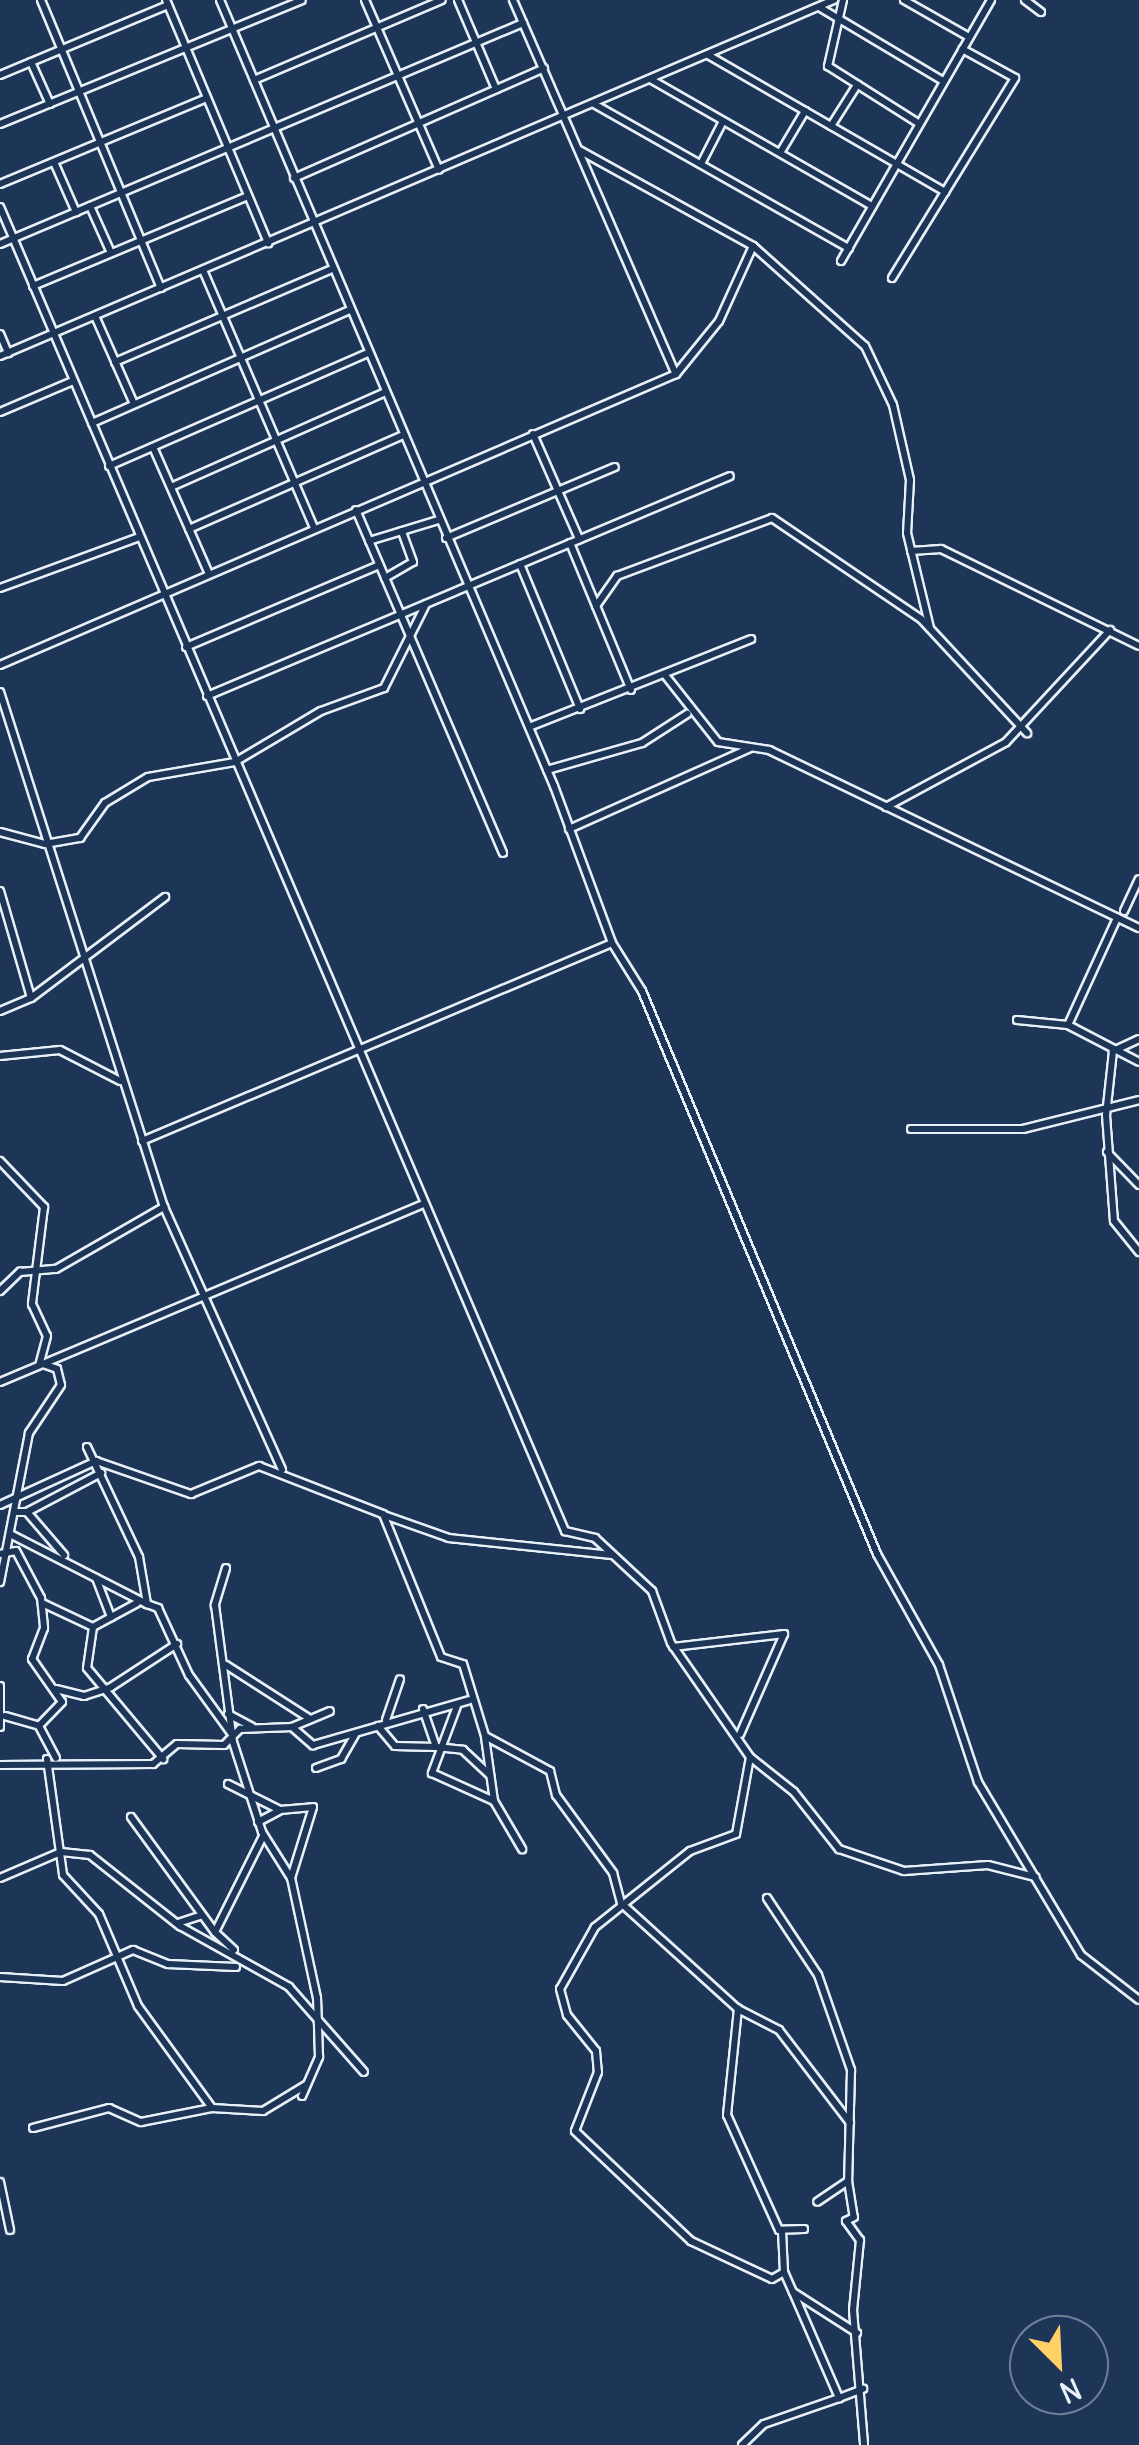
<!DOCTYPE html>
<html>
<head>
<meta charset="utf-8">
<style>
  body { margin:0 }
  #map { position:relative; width:1139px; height:2445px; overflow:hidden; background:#1d3557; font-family:Delius,sans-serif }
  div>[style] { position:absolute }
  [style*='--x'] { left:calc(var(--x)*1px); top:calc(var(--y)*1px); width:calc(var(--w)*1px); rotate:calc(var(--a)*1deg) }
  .roads { filter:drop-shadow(2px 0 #e8f1f8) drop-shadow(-2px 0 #e8f1f8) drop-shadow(0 2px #e8f1f8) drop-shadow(0 -2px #e8f1f8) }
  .minor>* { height:6px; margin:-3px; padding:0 3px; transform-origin:3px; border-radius:3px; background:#1d3557 }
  span { translate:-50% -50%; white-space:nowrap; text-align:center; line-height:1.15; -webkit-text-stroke:9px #1d3557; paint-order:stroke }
  .north { position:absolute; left:1009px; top:2315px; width:100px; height:100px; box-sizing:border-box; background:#1d3557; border:2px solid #6e8097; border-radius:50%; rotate:156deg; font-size:28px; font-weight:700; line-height:40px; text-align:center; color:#e8f1f8 }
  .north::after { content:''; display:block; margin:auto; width:35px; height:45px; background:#ffd166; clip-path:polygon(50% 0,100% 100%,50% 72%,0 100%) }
</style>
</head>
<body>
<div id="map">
  <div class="roads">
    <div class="minor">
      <i style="--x:41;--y:0;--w:312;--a:67.4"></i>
      <i style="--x:166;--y:0;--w:264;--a:67.2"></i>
      <i style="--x:220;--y:0;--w:854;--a:66.98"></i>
      <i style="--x:554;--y:786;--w:167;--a:69.7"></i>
      <i style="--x:612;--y:943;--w:57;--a:58"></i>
      <i style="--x:642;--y:991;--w:610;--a:67.34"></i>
      <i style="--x:877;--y:1554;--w:127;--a:60.8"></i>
      <i style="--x:939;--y:1665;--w:123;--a:71.6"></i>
      <i style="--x:978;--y:1782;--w:201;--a:59.2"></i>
      <i style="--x:1081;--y:1955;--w:73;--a:37.8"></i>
      <i style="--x:365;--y:0;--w:185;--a:66.5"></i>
      <i style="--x:458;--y:0;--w:97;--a:66.9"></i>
      <i style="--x:513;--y:0;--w:408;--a:66.5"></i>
      <i style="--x:843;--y:0;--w:68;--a:102.8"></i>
      <i style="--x:828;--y:66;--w:107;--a:32.3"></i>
      <i style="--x:904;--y:0;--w:75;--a:29.6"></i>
      <i style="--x:1025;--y:0;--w:20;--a:37"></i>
      <i style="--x:819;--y:7;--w:144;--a:30.8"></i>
      <i style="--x:708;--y:55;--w:274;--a:30"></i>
      <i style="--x:31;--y:62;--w:46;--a:65.7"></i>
      <i style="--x:0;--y:75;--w:182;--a:-22.6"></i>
      <i style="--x:254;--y:80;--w:204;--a:-23.1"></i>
      <i style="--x:652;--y:80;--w:254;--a:29.8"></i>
      <i style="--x:594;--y:104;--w:293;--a:29.5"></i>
      <i style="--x:0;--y:124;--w:326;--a:-22.3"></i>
      <i style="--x:831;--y:126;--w:49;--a:-57.6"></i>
      <i style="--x:579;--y:150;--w:199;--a:28.9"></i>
      <i style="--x:753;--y:246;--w:150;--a:41.8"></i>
      <i style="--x:865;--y:346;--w:65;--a:64.6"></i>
      <i style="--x:893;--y:405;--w:77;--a:77.2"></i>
      <i style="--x:910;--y:480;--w:53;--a:93.2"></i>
      <i style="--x:907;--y:533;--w:98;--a:76.4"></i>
      <i style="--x:780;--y:153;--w:49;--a:-59.2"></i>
      <i style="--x:54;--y:162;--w:55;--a:66.3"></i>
      <i style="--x:701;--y:164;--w:48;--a:-62.9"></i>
      <i style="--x:294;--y:178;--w:273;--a:-23.7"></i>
      <i style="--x:0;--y:184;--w:224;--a:-22.6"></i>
      <i style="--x:90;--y:206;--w:51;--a:65.9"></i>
      <i style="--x:0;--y:207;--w:1440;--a:66.89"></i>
      <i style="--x:565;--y:1531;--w:31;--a:13"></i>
      <i style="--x:595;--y:1538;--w:78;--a:42.9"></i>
      <i style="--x:652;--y:1591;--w:55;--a:69.9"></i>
      <i style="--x:671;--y:1643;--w:139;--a:55.3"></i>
      <i style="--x:750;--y:1757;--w:56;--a:38.5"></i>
      <i style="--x:794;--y:1792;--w:73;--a:51.7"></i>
      <i style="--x:839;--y:1849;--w:69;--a:18.7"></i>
      <i style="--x:904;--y:1871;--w:84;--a:-4.1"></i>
      <i style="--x:988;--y:1865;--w:49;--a:14.3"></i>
      <i style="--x:0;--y:244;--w:568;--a:-22.91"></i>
      <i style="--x:841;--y:261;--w:301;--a:-60.1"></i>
      <i style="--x:203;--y:270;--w:281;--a:66.7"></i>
      <i style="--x:892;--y:278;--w:235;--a:-58.4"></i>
      <i style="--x:1015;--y:78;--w:60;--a:-151.3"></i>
      <i style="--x:33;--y:286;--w:233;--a:-22.7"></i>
      <i style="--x:95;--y:316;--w:96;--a:66.1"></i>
      <i style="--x:0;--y:334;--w:21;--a:67"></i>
      <i style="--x:0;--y:356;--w:907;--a:-23.12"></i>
      <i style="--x:115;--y:362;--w:236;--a:-23.2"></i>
      <i style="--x:0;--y:412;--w:79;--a:-23"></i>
      <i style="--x:92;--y:423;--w:282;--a:-23.7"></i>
      <i style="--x:533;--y:434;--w:115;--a:66.3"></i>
      <i style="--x:153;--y:447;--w:139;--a:66.2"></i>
      <i style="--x:109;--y:466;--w:283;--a:-23.6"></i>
      <i style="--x:171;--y:487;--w:234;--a:-23.9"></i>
      <i style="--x:356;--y:510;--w:373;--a:66.8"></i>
      <i style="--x:189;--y:529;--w:234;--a:-23.7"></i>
      <i style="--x:446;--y:538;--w:183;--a:-22.8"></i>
      <i style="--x:369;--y:541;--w:72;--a:-16.9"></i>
      <i style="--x:570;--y:543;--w:159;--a:67.5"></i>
      <i style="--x:911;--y:551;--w:30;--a:-4"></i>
      <i style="--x:941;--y:549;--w:220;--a:26.1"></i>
      <i style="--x:520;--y:564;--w:157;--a:67.5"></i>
      <i style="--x:385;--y:578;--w:32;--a:-30"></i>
      <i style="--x:413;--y:562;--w:33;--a:-110"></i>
      <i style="--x:0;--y:588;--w:148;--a:-20.1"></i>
      <i style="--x:596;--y:606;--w:37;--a:-55"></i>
      <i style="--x:617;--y:576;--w:165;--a:-20.5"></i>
      <i style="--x:772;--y:518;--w:180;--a:34.1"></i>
      <i style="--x:921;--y:619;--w:156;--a:47.1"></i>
      <i style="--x:186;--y:647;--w:210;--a:-23"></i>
      <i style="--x:0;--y:665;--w:736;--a:-23.29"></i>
      <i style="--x:676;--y:374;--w:68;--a:-50.9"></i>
      <i style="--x:719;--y:321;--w:82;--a:-65.6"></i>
      <i style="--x:665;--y:675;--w:85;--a:51.7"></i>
      <i style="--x:718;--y:742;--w:52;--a:8.9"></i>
      <i style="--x:769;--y:750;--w:411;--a:25.7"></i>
      <i style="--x:0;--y:692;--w:540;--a:72.34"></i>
      <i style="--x:164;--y:1207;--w:288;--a:65.8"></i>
      <i style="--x:207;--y:696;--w:567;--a:-22.81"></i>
      <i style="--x:529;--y:727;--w:239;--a:-21.6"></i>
      <i style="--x:547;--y:770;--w:99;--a:-15.9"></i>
      <i style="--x:642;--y:743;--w:54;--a:-32.8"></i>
      <i style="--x:886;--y:807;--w:136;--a:-28.4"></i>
      <i style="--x:1006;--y:742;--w:153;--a:-47.1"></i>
      <i style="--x:569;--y:829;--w:198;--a:-24.1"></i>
      <i style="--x:0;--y:832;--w:47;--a:14.9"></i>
      <i style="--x:45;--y:844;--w:36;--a:-10"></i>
      <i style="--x:80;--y:838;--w:43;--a:-54.5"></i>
      <i style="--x:105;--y:803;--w:50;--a:-31.2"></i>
      <i style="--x:148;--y:777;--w:88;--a:-9.8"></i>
      <i style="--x:235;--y:762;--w:100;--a:-30.7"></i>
      <i style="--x:321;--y:711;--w:67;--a:-20.1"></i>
      <i style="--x:384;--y:688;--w:94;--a:-63.4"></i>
      <i style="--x:0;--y:891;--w:111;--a:73.8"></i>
      <i style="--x:1124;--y:911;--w:35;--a:-65"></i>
      <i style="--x:0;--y:1011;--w:34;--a:-23"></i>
      <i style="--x:31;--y:998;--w:168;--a:-37"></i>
      <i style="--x:1017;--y:1020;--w:51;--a:5.6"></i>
      <i style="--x:1068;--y:1025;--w:80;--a:27.5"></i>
      <i style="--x:1068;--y:1025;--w:118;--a:-65.4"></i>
      <i style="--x:1139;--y:1039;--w:29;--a:155"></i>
      <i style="--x:1113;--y:1051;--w:64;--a:96.2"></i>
      <i style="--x:1106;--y:1115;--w:106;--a:85.7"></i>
      <i style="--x:1114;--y:1221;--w:40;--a:51"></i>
      <i style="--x:0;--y:1056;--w:60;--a:-5.7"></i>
      <i style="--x:60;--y:1050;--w:68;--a:27.3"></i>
      <i style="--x:911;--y:1129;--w:112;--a:0"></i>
      <i style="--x:1023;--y:1129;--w:120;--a:-14"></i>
      <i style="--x:142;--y:1141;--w:510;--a:-22.84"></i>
      <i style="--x:1107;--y:1152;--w:46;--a:45.9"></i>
      <i style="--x:0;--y:1161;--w:64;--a:46.3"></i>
      <i style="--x:44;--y:1207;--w:98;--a:97.1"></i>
      <i style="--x:32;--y:1304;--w:35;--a:65"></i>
      <i style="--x:47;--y:1336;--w:28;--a:105"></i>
      <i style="--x:40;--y:1363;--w:18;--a:19"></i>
      <i style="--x:57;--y:1369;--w:16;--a:76"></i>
      <i style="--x:61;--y:1385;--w:58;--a:123.7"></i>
      <i style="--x:29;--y:1433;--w:152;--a:101"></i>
      <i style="--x:0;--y:1291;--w:28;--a:-44"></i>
      <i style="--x:20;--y:1272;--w:36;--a:-5"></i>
      <i style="--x:56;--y:1269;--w:125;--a:-29.9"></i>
      <i style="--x:0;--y:1382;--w:458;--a:-22.8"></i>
      <i style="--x:87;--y:1447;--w:122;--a:64.7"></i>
      <i style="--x:139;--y:1557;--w:48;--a:80.3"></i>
      <i style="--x:147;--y:1604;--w:12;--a:20"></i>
      <i style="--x:158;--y:1608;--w:74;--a:65.2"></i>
      <i style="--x:189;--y:1675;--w:72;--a:54.1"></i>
      <i style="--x:0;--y:1505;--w:106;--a:-24.6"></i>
      <i style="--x:96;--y:1461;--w:101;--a:19.2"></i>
      <i style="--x:191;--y:1494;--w:74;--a:-22.4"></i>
      <i style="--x:259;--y:1466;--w:133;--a:21.2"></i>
      <i style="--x:383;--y:1514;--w:154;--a:67.9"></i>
      <i style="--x:441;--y:1657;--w:23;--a:18"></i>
      <i style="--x:463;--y:1664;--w:75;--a:73"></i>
      <i style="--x:485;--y:1736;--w:74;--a:28.3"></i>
      <i style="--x:550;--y:1771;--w:25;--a:76"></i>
      <i style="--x:556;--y:1795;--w:97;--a:53.8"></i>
      <i style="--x:613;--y:1873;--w:31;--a:75"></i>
      <i style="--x:621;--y:1903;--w:158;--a:42.2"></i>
      <i style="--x:15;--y:1512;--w:12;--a:0"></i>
      <i style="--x:27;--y:1512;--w:57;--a:49.3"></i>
      <i style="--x:27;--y:1512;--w:84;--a:-27.8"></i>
      <i style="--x:384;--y:1515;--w:69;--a:19.5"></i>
      <i style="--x:449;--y:1538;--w:163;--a:6"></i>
      <i style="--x:12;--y:1535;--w:152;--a:27.1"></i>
      <i style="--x:0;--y:1554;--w:16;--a:-11"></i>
      <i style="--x:16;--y:1551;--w:53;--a:62"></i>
      <i style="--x:41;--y:1598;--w:30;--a:84"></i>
      <i style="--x:44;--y:1628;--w:33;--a:111"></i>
      <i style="--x:32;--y:1659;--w:52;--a:55.1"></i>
      <i style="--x:62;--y:1702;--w:33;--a:134"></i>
      <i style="--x:226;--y:1568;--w:39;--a:107"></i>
      <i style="--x:215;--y:1605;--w:138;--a:82.5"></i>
      <i style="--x:233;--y:1742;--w:95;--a:72.1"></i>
      <i style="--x:262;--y:1832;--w:54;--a:57.8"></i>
      <i style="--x:96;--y:1578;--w:42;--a:69"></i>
      <i style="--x:42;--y:1603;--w:56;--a:25.2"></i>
      <i style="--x:137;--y:1603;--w:50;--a:151.4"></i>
      <i style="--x:93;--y:1627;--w:41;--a:98.3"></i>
      <i style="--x:87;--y:1668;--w:119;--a:50.1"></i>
      <i style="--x:673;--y:1647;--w:112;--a:-6.7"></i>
      <i style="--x:784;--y:1634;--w:109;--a:113.7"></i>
      <i style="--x:226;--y:1665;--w:100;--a:32.7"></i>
      <i style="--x:0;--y:1686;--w:41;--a:90"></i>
      <i style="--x:56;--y:1689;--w:29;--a:14"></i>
      <i style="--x:84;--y:1696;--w:28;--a:-18"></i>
      <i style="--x:111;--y:1687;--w:79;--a:-33.1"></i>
      <i style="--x:457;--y:1706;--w:72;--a:110.5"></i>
      <i style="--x:432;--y:1773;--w:68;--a:24.3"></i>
      <i style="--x:423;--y:1709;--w:40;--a:71.1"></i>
      <i style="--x:436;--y:1747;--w:27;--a:6"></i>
      <i style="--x:463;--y:1750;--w:37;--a:43"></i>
      <i style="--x:228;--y:1714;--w:27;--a:28"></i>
      <i style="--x:5;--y:1716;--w:35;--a:16"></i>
      <i style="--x:39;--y:1726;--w:36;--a:62"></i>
      <i style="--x:386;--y:1720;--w:43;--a:-71.1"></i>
      <i style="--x:378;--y:1726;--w:26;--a:50"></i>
      <i style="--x:395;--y:1746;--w:41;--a:1.4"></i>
      <i style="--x:292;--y:1727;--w:28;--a:41"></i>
      <i style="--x:313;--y:1745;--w:163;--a:-16"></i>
      <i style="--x:485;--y:1737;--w:65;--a:82"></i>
      <i style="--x:494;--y:1801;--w:56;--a:59.7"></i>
      <i style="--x:750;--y:1757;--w:78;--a:100.3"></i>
      <i style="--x:736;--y:1834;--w:49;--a:159.7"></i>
      <i style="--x:690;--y:1851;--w:122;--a:141.3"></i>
      <i style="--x:595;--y:1927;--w:71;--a:119.4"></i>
      <i style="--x:560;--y:1989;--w:27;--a:75"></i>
      <i style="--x:567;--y:2015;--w:46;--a:51.1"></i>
      <i style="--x:596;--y:2051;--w:21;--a:85"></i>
      <i style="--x:598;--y:2072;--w:63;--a:111.3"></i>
      <i style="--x:575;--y:2131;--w:160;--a:43.5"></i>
      <i style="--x:691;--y:2241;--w:89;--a:25.1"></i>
      <i style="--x:772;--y:2279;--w:14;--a:-30"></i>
      <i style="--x:784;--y:2272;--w:41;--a:-92.8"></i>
      <i style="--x:47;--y:1759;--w:117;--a:82.1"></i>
      <i style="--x:63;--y:1875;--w:53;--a:47.3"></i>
      <i style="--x:99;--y:1914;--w:100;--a:67"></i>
      <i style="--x:138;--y:2006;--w:126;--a:54"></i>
      <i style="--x:0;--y:1765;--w:153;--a:-0.4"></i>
      <i style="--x:153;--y:1764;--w:31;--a:-40"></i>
      <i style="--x:177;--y:1744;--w:47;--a:1.2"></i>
      <i style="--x:224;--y:1745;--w:23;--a:-45"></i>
      <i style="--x:240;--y:1729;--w:52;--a:-2.2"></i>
      <i style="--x:292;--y:1727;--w:41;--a:-22.8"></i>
      <i style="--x:316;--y:1768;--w:27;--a:-20"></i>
      <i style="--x:341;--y:1759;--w:28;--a:-60"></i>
      <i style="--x:228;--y:1784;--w:58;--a:26.6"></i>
      <i style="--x:280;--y:1810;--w:33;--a:-5"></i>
      <i style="--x:131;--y:1817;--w:142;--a:53.9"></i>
      <i style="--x:258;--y:1822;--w:24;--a:-28"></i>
      <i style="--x:0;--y:1878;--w:66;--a:-23.1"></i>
      <i style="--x:61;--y:1852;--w:29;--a:6"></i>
      <i style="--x:90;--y:1855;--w:115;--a:38.3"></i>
      <i style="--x:180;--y:1926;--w:125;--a:29.2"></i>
      <i style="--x:289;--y:1987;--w:113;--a:48.6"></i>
      <i style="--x:767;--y:1898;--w:92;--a:56.5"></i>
      <i style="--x:818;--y:1975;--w:101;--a:70.8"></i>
      <i style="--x:851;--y:2070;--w:111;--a:91.5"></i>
      <i style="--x:848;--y:2181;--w:37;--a:146"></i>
      <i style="--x:178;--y:1923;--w:23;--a:-18"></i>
      <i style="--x:234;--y:1950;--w:26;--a:-137"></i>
      <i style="--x:215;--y:1932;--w:107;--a:-63.4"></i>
      <i style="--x:0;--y:1977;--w:63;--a:3.6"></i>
      <i style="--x:63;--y:1981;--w:77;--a:-23.9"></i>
      <i style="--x:133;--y:1950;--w:38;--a:22"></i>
      <i style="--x:168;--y:1964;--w:68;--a:2.5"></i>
      <i style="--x:302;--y:2096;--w:43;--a:-66.4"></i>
      <i style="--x:319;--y:2057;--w:59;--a:-91.9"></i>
      <i style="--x:317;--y:1998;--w:123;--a:-102.2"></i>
      <i style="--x:291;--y:1878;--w:74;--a:-72.8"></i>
      <i style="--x:33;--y:2128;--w:79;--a:-14.7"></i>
      <i style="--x:109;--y:2108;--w:35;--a:24"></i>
      <i style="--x:141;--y:2122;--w:72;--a:-11.2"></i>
      <i style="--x:212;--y:2108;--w:51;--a:3.4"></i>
      <i style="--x:263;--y:2111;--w:50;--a:-31.2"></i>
      <i style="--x:848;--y:2181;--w:36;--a:81"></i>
      <i style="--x:854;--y:2217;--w:9;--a:153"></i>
      <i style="--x:846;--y:2221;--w:24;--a:54"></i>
      <i style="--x:860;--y:2240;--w:70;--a:95.7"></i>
      <i style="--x:853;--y:2310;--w:135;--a:85.3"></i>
      <i style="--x:0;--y:2182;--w:49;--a:78.2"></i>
      <i style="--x:804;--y:2229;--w:25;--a:178"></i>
      <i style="--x:779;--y:2230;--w:126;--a:-114.3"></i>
      <i style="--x:727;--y:2115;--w:107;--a:-84.1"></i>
      <i style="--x:738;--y:2009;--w:46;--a:27.1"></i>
      <i style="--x:779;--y:2030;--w:117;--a:52.6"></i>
      <i style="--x:784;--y:2272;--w:22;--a:66"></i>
      <i style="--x:793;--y:2292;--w:76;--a:32.6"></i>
      <i style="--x:793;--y:2292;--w:116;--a:66.5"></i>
      <i style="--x:839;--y:2398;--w:26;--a:-21"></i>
      <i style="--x:742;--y:2445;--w:30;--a:-44"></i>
      <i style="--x:764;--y:2424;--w:79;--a:-19.1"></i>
    </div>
  </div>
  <div class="north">N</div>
</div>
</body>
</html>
